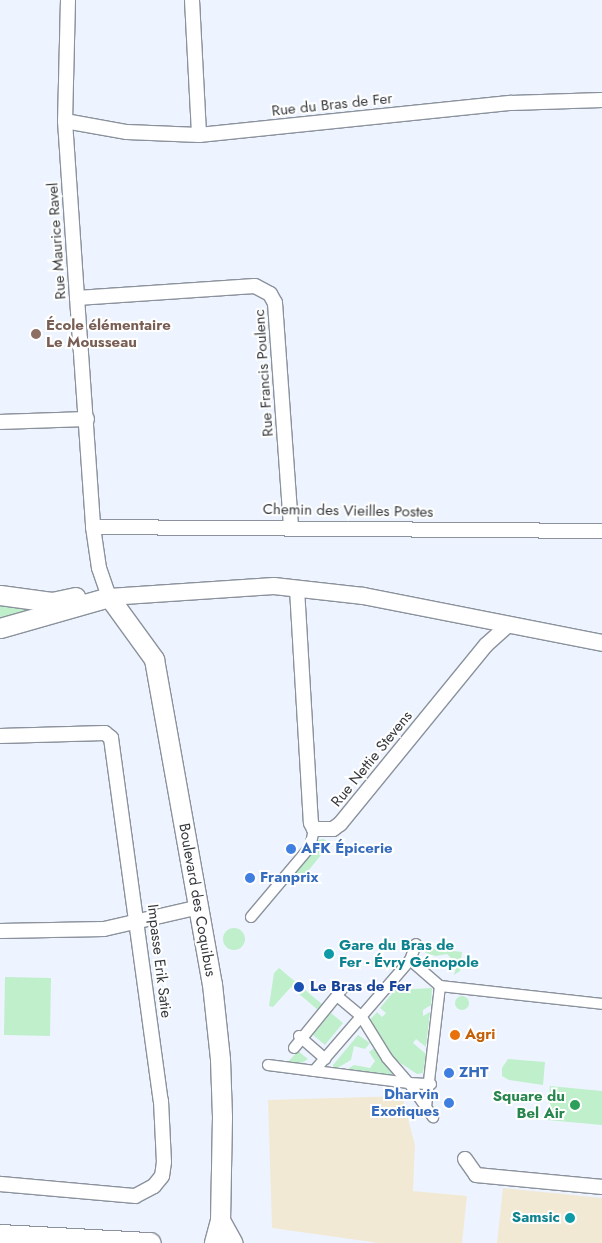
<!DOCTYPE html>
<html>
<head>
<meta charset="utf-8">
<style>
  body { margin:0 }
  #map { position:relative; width:602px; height:1243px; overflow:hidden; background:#edf4ff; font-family:Jost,sans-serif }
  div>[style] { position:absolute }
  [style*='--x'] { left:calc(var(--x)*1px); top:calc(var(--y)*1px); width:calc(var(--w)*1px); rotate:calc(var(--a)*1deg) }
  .industrial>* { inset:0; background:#f2e9d4 }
  .green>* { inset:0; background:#bfefcb }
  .round { border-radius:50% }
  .roads { filter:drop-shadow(1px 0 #8b929c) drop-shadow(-1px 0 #8b929c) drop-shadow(0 1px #8b929c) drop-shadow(0 -1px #8b929c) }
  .pedestrian>* { height:10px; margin:-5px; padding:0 5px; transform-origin:5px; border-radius:5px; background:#fff }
  .minor>* { height:14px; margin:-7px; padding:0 7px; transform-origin:7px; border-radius:7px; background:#fff }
  .tertiary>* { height:16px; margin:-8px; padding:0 8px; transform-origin:8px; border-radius:8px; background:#fff }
  .secondary>* { height:19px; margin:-9.5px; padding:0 9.5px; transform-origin:9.5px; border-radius:9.5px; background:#fff }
  .primary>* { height:21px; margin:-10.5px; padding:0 10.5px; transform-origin:10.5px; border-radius:10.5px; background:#fff }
  .dots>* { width:14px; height:14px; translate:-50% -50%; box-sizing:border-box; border:2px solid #fff; border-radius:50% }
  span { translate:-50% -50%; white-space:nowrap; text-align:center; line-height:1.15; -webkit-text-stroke:4px #fff; paint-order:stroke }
  .street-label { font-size:15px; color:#36393d }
  .education-label { font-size:15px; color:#785e54; font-weight:700 }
  .left { translate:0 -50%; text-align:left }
  .shop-label { font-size:15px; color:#366cbe; font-weight:700 }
  .right { translate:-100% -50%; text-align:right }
  .culture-label { font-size:15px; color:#0d838f; font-weight:700 }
  .transit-label { font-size:15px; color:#164399; font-weight:700 }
  .food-label { font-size:15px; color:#c56008; font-weight:700 }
  .leisure-label { font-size:15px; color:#27864d; font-weight:700 }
</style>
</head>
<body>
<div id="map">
  <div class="industrial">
    <i style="clip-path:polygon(402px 1096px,415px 1145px,413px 1191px,467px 1196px,462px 1243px,379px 1243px,272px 1228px,268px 1100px)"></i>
    <i style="clip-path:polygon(503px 1188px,602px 1198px,602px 1243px,497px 1243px)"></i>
  </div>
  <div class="green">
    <i style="clip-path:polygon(0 600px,47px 606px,0 620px)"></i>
    <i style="clip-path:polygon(324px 839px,330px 844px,299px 882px,292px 875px,316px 840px)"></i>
    <i class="round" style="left:223px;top:928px;width:22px;height:22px"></i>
    <i style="clip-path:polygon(419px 944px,424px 948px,462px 952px,460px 971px,454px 975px,457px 964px,447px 954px,436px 956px,426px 953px,417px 946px)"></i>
    <i style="clip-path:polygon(279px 968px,323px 1005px,318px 1010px,291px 987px,273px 1007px,269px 1006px,274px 973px)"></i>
    <i style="clip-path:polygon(5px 977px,51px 978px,50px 1036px,4px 1035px)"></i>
    <i style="clip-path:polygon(432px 988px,431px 1005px,423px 1010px,423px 1016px,430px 1012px,426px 1047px,416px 1039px,413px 1043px,426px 1054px,423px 1073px,417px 1074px,390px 1056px,368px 1022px,377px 1012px,382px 1017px,386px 1013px,380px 1008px,395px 990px)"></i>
    <i class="round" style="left:455px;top:996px;width:14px;height:14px"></i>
    <i style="clip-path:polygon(331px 1013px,343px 1023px,325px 1045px,313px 1035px)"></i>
    <i style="clip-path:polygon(358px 1035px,370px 1043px,365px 1049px,354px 1046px,351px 1060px,334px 1070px,333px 1065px)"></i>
    <i style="clip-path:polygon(374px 1048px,394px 1077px,345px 1071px,354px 1065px,370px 1068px,375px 1061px,369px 1052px)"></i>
    <i style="clip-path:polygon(298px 1051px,308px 1059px,300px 1064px,287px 1063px)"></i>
    <i style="clip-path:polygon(508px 1059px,545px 1062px,543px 1085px,509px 1080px,502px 1076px,502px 1068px)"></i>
    <i style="clip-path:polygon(550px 1086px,602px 1091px,602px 1125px,547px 1120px)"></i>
  </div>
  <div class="roads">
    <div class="pedestrian">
      <i style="--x:251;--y:917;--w:92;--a:-49.9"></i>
      <i style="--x:310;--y:847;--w:18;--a:-77"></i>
      <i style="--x:410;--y:960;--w:40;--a:41"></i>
      <i style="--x:440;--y:986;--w:163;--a:6.3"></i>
      <i style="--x:337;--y:996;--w:31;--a:40"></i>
      <i style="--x:361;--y:1016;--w:49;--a:58.2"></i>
      <i style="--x:387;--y:1058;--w:33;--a:49"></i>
      <i style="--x:409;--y:1083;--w:22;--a:3"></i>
      <i style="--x:299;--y:1036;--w:35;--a:41"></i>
      <i style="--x:294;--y:1048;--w:77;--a:-50.8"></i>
      <i style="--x:268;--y:1065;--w:142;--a:7.3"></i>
      <i style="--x:409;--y:1083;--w:42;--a:54.8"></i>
      <i style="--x:314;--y:1071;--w:147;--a:-49.1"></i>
      <i style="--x:410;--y:960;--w:17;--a:-69"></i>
      <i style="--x:426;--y:1107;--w:122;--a:-83.4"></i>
    </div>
    <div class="minor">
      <i style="--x:68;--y:0;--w:121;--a:91.4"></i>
      <i style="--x:65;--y:121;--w:219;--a:86.1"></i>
      <i style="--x:80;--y:339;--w:188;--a:86"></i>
      <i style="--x:93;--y:527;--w:41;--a:81.7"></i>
      <i style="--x:99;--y:568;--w:31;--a:71"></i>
      <i style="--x:192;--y:0;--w:135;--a:87"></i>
      <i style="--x:65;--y:121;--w:63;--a:10.1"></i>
      <i style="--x:127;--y:132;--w:72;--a:2.4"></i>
      <i style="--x:199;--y:135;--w:314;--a:-5.9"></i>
      <i style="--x:511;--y:103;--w:91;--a:-1.9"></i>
      <i style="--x:77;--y:298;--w:178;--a:-3.9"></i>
      <i style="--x:255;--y:286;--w:17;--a:28"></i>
      <i style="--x:270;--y:294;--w:10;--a:61"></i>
      <i style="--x:275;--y:303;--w:225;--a:85.9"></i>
      <i style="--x:0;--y:422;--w:87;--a:-2"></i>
      <i style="--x:93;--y:527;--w:509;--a:0.45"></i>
      <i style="--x:297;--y:589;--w:234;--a:86.6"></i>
      <i style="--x:311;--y:823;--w:7;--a:63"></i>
      <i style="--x:314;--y:829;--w:19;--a:0"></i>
      <i style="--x:333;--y:829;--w:9;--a:-36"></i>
      <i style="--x:340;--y:824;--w:231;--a:-50.8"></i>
      <i style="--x:486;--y:645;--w:30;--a:-42"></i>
      <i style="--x:0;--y:736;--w:105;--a:-1.6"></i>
      <i style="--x:105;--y:733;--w:8;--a:40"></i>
      <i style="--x:111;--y:738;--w:366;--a:82.2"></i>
      <i style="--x:161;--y:1101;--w:61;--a:87.2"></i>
      <i style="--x:164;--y:1162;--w:14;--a:98"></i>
      <i style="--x:162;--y:1176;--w:13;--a:129"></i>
      <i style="--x:154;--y:1186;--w:21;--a:152"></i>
      <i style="--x:135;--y:1196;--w:136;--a:-174.9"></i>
      <i style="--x:0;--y:931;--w:104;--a:-1.1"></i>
      <i style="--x:104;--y:929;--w:98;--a:-13"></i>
      <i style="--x:465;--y:1159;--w:19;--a:55"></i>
      <i style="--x:476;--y:1175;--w:127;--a:5.4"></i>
    </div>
    <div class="tertiary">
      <i style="--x:109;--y:597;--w:165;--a:-3.8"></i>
      <i style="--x:274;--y:586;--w:90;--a:6.4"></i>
      <i style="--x:363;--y:596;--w:244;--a:11.1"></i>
    </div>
    <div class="secondary">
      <i style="--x:0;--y:595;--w:52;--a:7.7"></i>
      <i style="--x:52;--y:602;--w:24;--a:-12"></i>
      <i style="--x:109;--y:597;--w:77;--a:54"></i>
      <i style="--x:154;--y:659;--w:330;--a:79.9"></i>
      <i style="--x:212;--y:984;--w:75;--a:83.9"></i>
      <i style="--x:220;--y:1059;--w:58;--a:88"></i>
      <i style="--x:222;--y:1117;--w:103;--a:91.1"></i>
      <i style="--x:220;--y:1220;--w:24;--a:105"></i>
      <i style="--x:0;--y:628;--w:113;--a:-15.9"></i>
      <i style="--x:220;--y:1220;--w:26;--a:61"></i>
    </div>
    <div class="primary">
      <i style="--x:0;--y:1235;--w:150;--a:3.1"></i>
    </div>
  </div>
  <div class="dots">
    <i style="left:36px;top:334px;background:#8d6e63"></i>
    <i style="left:291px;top:849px;background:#3f7fe0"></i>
    <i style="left:250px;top:878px;background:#3f7fe0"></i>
    <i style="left:329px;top:954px;background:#0f9aa8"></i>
    <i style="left:299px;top:987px;background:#1a4fb4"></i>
    <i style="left:455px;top:1035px;background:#e8710a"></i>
    <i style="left:449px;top:1073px;background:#3f7fe0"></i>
    <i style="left:449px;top:1103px;background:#3f7fe0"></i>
    <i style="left:575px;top:1105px;background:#2e9e5b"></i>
    <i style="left:570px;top:1218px;background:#0f9aa8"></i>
  </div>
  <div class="street-label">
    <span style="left:332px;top:105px;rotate:-6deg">Rue du Bras de Fer</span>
    <span style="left:57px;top:241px;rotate:-94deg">Rue Maurice Ravel</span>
    <span style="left:264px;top:373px;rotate:-94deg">Rue Francis Poulenc</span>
    <span style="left:348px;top:511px;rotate:1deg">Chemin des Vieilles Postes</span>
    <span style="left:372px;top:759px;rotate:-51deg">Rue Nettie Stevens</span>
    <span style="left:197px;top:900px;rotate:80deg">Boulevard des Coquibus</span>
    <span style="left:159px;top:961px;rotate:83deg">Impasse Erik Satie</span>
  </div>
  <div class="education-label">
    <span class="left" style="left:46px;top:334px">École élémentaire<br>Le Mousseau</span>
  </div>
  <div class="shop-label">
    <span class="left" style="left:301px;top:849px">AFK Épicerie</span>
    <span class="left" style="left:260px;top:878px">Franprix</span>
    <span class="left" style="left:459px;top:1073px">ZHT</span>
    <span class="right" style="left:439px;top:1103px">Dharvin<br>Exotiques</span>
  </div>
  <div class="culture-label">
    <span class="left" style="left:339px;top:954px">Gare du Bras de<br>Fer - Évry Génopole</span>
    <span class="right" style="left:560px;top:1218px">Samsic</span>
  </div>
  <div class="transit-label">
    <span class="left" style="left:310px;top:987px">Le Bras de Fer</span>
  </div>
  <div class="food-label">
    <span class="left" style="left:465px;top:1035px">Agri</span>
  </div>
  <div class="leisure-label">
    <span class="right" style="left:565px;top:1105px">Square du<br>Bel Air</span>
  </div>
</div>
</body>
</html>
